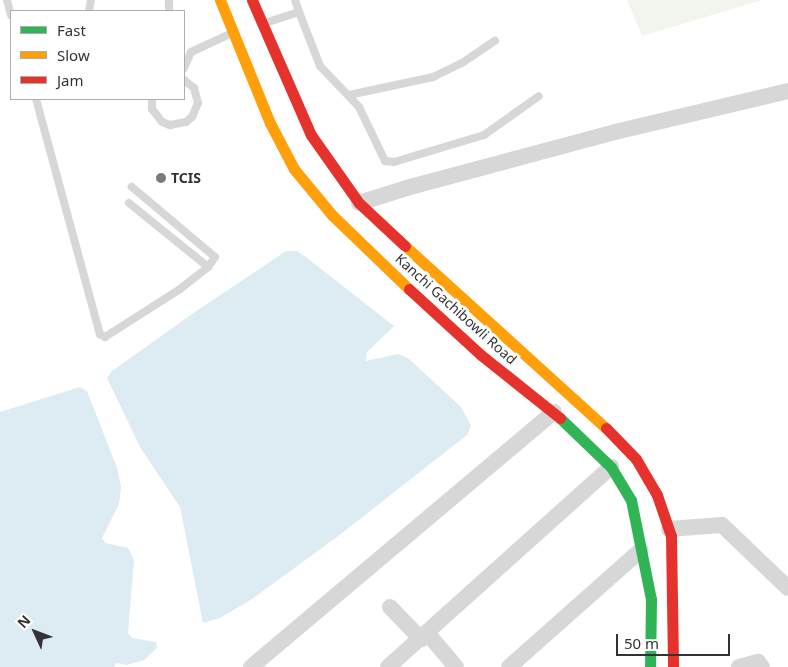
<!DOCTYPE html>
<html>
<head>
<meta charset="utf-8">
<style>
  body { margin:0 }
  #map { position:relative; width:788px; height:667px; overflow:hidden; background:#fff; font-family:"Noto Sans",sans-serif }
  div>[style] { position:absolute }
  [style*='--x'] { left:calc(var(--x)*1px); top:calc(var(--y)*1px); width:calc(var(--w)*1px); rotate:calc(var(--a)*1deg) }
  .green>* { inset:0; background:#f1f5ed }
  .water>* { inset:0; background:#ddebf3 }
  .lane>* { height:8px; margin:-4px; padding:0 4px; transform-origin:4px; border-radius:4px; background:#d7d7d7 }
  .street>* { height:16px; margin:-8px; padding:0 8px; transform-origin:8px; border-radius:8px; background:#d7d7d7 }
  .fast>* { height:11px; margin:-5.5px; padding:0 5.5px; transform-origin:5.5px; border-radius:5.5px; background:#30b455 }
  .slow>* { height:11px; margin:-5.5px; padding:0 5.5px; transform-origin:5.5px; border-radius:5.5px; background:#ff9f0a }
  .jam>* { height:11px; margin:-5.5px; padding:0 5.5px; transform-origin:5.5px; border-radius:5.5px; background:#e5322d }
  .dots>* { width:14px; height:14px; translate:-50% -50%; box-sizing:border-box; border:2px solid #fff; border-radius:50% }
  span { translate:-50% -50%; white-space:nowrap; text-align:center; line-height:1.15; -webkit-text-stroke:5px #fff; paint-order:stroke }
  .poi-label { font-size:14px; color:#333; font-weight:700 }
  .left { translate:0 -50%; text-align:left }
  .street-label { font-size:14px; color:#333 }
  .legend { position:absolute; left:10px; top:10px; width:175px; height:90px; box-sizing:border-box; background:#fff; border:1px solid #adadad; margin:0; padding:6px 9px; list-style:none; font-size:15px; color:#333 }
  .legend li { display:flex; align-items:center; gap:10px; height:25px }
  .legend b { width:25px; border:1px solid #adadad }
  .north { position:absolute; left:10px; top:607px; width:50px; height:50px; -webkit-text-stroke:4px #fff; paint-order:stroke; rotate:313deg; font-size:14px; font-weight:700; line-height:20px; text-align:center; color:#333 }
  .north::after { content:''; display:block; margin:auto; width:18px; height:22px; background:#333; clip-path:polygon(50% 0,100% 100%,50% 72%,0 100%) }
  .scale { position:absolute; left:616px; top:634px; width:114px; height:22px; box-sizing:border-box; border:2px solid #333; border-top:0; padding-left:6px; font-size:15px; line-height:18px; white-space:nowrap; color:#333; -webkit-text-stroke:4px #fff; paint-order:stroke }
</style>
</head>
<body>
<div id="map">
  <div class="green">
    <i style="clip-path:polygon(627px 0,762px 0,642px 36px)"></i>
  </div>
  <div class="water">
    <i style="clip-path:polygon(286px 251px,297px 251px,307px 258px,394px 326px,367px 352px,366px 361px,398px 354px,408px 358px,461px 407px,471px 426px,467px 435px,337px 537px,252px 599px,220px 618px,203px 623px,180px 507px,140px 447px,107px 378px,112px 371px,195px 312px)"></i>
    <i style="clip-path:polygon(80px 387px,87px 391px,117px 468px,121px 487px,119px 504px,102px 538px,105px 543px,128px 548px,134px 560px,128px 633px,132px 638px,156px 642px,157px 648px,144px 660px,127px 665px,116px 663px,114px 667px,0 667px,0 412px)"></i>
  </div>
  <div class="lane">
    <i style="--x:7;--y:0;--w:16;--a:75"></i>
    <i style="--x:89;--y:11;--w:11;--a:-80"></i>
    <i style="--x:169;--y:11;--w:11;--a:-90"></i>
    <i style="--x:299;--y:12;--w:58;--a:68.7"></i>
    <i style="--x:320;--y:66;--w:57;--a:46.4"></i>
    <i style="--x:359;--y:107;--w:60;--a:64.3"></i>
    <i style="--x:385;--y:161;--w:9;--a:6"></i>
    <i style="--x:394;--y:162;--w:94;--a:-16.7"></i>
    <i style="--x:484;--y:135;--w:67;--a:-35.3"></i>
    <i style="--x:265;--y:23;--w:36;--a:-18"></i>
    <i style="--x:299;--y:12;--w:13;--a:-108"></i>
    <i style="--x:184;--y:68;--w:17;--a:-66"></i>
    <i style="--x:191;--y:52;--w:45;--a:-24.9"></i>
    <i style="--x:349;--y:95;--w:86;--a:-12.1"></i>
    <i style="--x:433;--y:77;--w:32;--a:-26"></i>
    <i style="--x:462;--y:63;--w:40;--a:-34"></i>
    <i style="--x:36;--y:99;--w:244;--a:74.8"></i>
    <i style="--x:100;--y:334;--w:6;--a:31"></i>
    <i style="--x:105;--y:337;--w:89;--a:-32.6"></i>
    <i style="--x:180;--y:289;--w:36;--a:-38"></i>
    <i style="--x:208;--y:267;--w:12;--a:-55"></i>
    <i style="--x:215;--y:257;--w:109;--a:-139.9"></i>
    <i style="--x:152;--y:99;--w:10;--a:90"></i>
    <i style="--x:152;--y:109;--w:16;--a:52"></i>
    <i style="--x:162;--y:122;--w:9;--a:21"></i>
    <i style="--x:170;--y:125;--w:16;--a:-11"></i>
    <i style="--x:186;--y:122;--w:8;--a:-40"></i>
    <i style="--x:192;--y:117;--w:15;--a:-67"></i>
    <i style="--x:198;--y:103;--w:16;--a:-105"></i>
    <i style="--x:194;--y:88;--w:13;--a:-141"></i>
    <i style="--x:129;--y:203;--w:102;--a:39"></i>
  </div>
  <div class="street">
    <i style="--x:359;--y:203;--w:53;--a:-17.4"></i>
    <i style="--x:410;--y:187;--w:212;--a:-15"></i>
    <i style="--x:615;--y:132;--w:178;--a:-13.3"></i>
    <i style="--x:669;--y:529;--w:53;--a:-4.3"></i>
    <i style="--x:722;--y:525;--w:91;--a:43.7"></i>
    <i style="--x:390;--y:607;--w:45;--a:45.9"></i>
    <i style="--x:428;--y:634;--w:43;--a:49.7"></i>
    <i style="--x:251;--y:667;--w:396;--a:-40.1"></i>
    <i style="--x:388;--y:667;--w:300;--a:-41.9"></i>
    <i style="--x:509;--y:667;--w:176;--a:-41.6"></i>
    <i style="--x:739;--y:667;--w:20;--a:-15"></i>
    <i style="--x:758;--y:662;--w:6;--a:51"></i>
  </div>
  <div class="fast">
    <i style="--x:560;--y:418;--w:71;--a:43.9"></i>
    <i style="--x:611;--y:467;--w:39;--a:59"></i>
    <i style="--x:631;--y:500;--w:101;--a:78.6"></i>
    <i style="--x:651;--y:599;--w:68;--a:90.8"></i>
  </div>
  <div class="slow">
    <i style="--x:220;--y:0;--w:133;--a:67.9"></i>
    <i style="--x:270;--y:123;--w:52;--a:62.4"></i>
    <i style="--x:294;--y:169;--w:60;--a:50.4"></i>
    <i style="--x:332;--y:215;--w:107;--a:43.9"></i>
    <i style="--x:405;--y:246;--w:271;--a:42.2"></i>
  </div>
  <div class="jam">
    <i style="--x:252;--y:0;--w:147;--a:66.4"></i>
    <i style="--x:311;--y:135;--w:83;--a:54.8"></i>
    <i style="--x:359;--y:203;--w:63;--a:43.1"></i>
    <i style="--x:409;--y:289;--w:98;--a:42.5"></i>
    <i style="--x:481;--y:355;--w:101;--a:38.6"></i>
    <i style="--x:606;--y:428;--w:43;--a:45.9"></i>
    <i style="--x:636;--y:459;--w:42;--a:59.7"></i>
    <i style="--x:657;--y:495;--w:43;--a:71.1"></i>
    <i style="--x:671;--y:536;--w:131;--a:89.1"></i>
  </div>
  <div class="dots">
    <i style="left:161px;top:178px;background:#7a7a7a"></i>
  </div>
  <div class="poi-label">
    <span class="left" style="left:171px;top:178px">TCIS</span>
  </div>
  <div class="street-label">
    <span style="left:456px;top:309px;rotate:42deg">Kanchi Gachibowli Road</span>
  </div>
  <ul class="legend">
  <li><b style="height:6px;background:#30b455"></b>Fast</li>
  <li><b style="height:6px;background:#ff9f0a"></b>Slow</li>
  <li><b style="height:6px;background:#e5322d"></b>Jam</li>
  </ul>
  <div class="north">N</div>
  <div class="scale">50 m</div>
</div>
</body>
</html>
